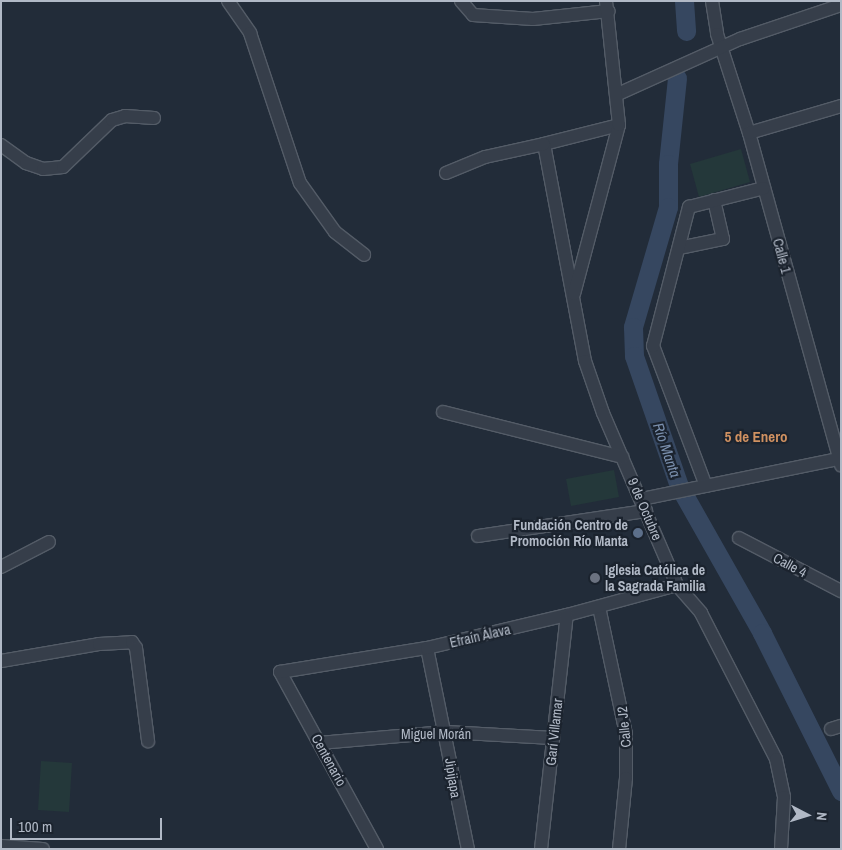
<!DOCTYPE html>
<html>
<head>
<meta charset="utf-8">
<style>
  body { margin:0 }
  #map { position:relative; width:842px; height:850px; overflow:hidden; background:#222c39; font-family:"Archivo Narrow",sans-serif }
  div>[style] { position:absolute }
  [style*='--x'] { left:calc(var(--x)*1px); top:calc(var(--y)*1px); width:calc(var(--w)*1px); rotate:calc(var(--a)*1deg) }
  .green>* { inset:0; background:#24383a }
  .river>* { height:19px; margin:-9.5px; padding:0 9.5px; transform-origin:9.5px; border-radius:9.5px; background:#364760 }
  .roads { filter:drop-shadow(1px 0 #545c67) drop-shadow(-1px 0 #545c67) drop-shadow(0 1px #545c67) drop-shadow(0 -1px #545c67) }
  .minor>* { height:12px; margin:-6px; padding:0 6px; transform-origin:6px; border-radius:6px; background:#363e4a }
  .dots>* { width:14px; height:14px; translate:-50% -50%; box-sizing:border-box; border:2px solid #1b232e; border-radius:50% }
  span { translate:-50% -50%; white-space:nowrap; text-align:center; line-height:1.15; -webkit-text-stroke:4.5px #1b232e; paint-order:stroke }
  .street-label { font-size:14px; color:#b1b9c6 }
  .poi-label { font-size:14px; color:#b1b9c6; font-weight:700 }
  .right { translate:-100% -50%; text-align:right }
  .left { translate:0 -50%; text-align:left }
  .neighbourhood-label { font-size:15px; color:#d09161; font-weight:700 }
  .water-label { font-size:15px; color:#7a8fad; font-style:italic }
  .frame { position:absolute; inset:0; border:2px solid #b1b9c6; pointer-events:none }
  .north { position:absolute; left:782px; top:790px; width:50px; height:50px; -webkit-text-stroke:4px #1b232e; paint-order:stroke; rotate:95deg; font-size:14px; font-weight:700; line-height:20px; text-align:center; color:#b1b9c6 }
  .north::after { content:''; display:block; margin:auto; width:18px; height:22px; background:#b1b9c6; clip-path:polygon(50% 0,100% 100%,50% 72%,0 100%) }
  .scale { position:absolute; left:10px; top:818px; width:152px; height:22px; box-sizing:border-box; border:2px solid #b1b9c6; border-top:0; padding-left:6px; font-size:15px; line-height:18px; white-space:nowrap; color:#b1b9c6; -webkit-text-stroke:4px #1b232e; paint-order:stroke }
</style>
</head>
<body>
<div id="map">
  <div class="green">
    <i style="clip-path:polygon(741px 149px,750px 182px,699px 197px,690px 164px)"></i>
    <i style="clip-path:polygon(614px 470px,619px 497px,571px 506px,566px 479px)"></i>
    <i style="clip-path:polygon(41px 761px,72px 763px,69px 812px,38px 810px)"></i>
  </div>
  <div class="river">
    <i style="--x:684;--y:1;--w:30;--a:86"></i>
    <i style="--x:677;--y:78;--w:86;--a:96"></i>
    <i style="--x:668;--y:164;--w:43;--a:90"></i>
    <i style="--x:668;--y:207;--w:125;--a:106.3"></i>
    <i style="--x:633;--y:327;--w:29;--a:88"></i>
    <i style="--x:634;--y:356;--w:138;--a:70.9"></i>
    <i style="--x:679;--y:486;--w:169;--a:60.5"></i>
    <i style="--x:762;--y:633;--w:177;--a:63.4"></i>
  </div>
  <div class="roads">
    <div class="minor">
      <i style="--x:228;--y:1;--w:39;--a:55"></i>
      <i style="--x:250;--y:33;--w:158;--a:71.6"></i>
      <i style="--x:300;--y:183;--w:60;--a:54.5"></i>
      <i style="--x:335;--y:232;--w:37;--a:38"></i>
      <i style="--x:461;--y:1;--w:18;--a:49"></i>
      <i style="--x:473;--y:15;--w:60;--a:3.8"></i>
      <i style="--x:533;--y:19;--w:76;--a:-6"></i>
      <i style="--x:712;--y:1;--w:33;--a:81"></i>
      <i style="--x:717;--y:34;--w:104;--a:72.1"></i>
      <i style="--x:749;--y:133;--w:345;--a:74.5"></i>
      <i style="--x:618;--y:94;--w:134;--a:-24.3"></i>
      <i style="--x:740;--y:39;--w:107;--a:-18.6"></i>
      <i style="--x:619;--y:125;--w:77;--a:165.8"></i>
      <i style="--x:544;--y:144;--w:221;--a:79.3"></i>
      <i style="--x:585;--y:361;--w:55;--a:70.9"></i>
      <i style="--x:603;--y:413;--w:187;--a:66.7"></i>
      <i style="--x:677;--y:585;--w:37;--a:49"></i>
      <i style="--x:701;--y:613;--w:164;--a:62.8"></i>
      <i style="--x:776;--y:759;--w:39;--a:78"></i>
      <i style="--x:784;--y:797;--w:52;--a:93.3"></i>
      <i style="--x:749;--y:133;--w:96;--a:-16.4"></i>
      <i style="--x:1;--y:145;--w:31;--a:36"></i>
      <i style="--x:26;--y:163;--w:18;--a:19"></i>
      <i style="--x:43;--y:169;--w:20;--a:-6"></i>
      <i style="--x:63;--y:167;--w:68;--a:-43.8"></i>
      <i style="--x:112;--y:120;--w:14;--a:-17"></i>
      <i style="--x:125;--y:116;--w:29;--a:4"></i>
      <i style="--x:446;--y:173;--w:42;--a:-22.3"></i>
      <i style="--x:485;--y:157;--w:60;--a:-12.4"></i>
      <i style="--x:679;--y:248;--w:45;--a:-11.6"></i>
      <i style="--x:723;--y:239;--w:40;--a:-103"></i>
      <i style="--x:574;--y:294;--w:175;--a:-75.1"></i>
      <i style="--x:619;--y:125;--w:125;--a:-96"></i>
      <i style="--x:443;--y:412;--w:185;--a:14.1"></i>
      <i style="--x:706;--y:486;--w:150;--a:-110.7"></i>
      <i style="--x:653;--y:346;--w:144;--a:-75.5"></i>
      <i style="--x:689;--y:207;--w:77;--a:-14.2"></i>
      <i style="--x:642;--y:499;--w:201;--a:-11.5"></i>
      <i style="--x:478;--y:536;--w:170;--a:-8.5"></i>
      <i style="--x:739;--y:538;--w:115;--a:27.5"></i>
      <i style="--x:1;--y:567;--w:54;--a:-27.5"></i>
      <i style="--x:599;--y:607;--w:130;--a:78"></i>
      <i style="--x:626;--y:734;--w:44;--a:90"></i>
      <i style="--x:626;--y:778;--w:71;--a:95.6"></i>
      <i style="--x:427;--y:648;--w:205;--a:78.5"></i>
      <i style="--x:1;--y:661;--w:99;--a:-9.8"></i>
      <i style="--x:99;--y:644;--w:33;--a:-3"></i>
      <i style="--x:132;--y:642;--w:7;--a:56"></i>
      <i style="--x:136;--y:648;--w:94;--a:82.6"></i>
      <i style="--x:831;--y:729;--w:10;--a:-17"></i>
      <i style="--x:319;--y:743;--w:127;--a:-5"></i>
      <i style="--x:446;--y:732;--w:107;--a:3.2"></i>
      <i style="--x:1;--y:846;--w:42;--a:4.1"></i>
      <i style="--x:377;--y:849;--w:202;--a:-118.7"></i>
      <i style="--x:280;--y:672;--w:149;--a:-9.3"></i>
      <i style="--x:427;--y:648;--w:144;--a:-13.3"></i>
      <i style="--x:567;--y:615;--w:114;--a:-15.3"></i>
      <i style="--x:541;--y:849;--w:235;--a:-83.7"></i>
    </div>
  </div>
  <div class="dots">
    <i style="left:638px;top:533px;background:#5c6f8a"></i>
    <i style="left:595px;top:578px;background:#6b7280"></i>
  </div>
  <div class="street-label">
    <span style="left:782px;top:256px;rotate:75deg">Calle 1</span>
    <span style="left:645px;top:509px;rotate:67deg">9 de Octubre</span>
    <span style="left:790px;top:565px;rotate:28deg">Calle 4</span>
    <span style="left:480px;top:636px;rotate:-13deg">Efraín Álava</span>
    <span style="left:624px;top:727px;rotate:-96deg">Calle J2</span>
    <span style="left:554px;top:732px;rotate:-84deg">Garí Villamar</span>
    <span style="left:436px;top:734px">Miguel Morán</span>
    <span style="left:329px;top:760px;rotate:61deg">Centenario</span>
    <span style="left:453px;top:778px;rotate:81deg">Jipijapa</span>
  </div>
  <div class="poi-label">
    <span class="right" style="left:628px;top:533px">Fundación Centro de<br>Promoción Río Manta</span>
    <span class="left" style="left:605px;top:578px">Iglesia Católica de<br>la Sagrada Familia</span>
  </div>
  <div class="neighbourhood-label">
    <span style="left:756px;top:437px">5 de Enero</span>
  </div>
  <div class="water-label">
    <span style="left:667px;top:450px;rotate:71deg">Río Manta</span>
  </div>
  <div class="frame"></div>
  <div class="north">N</div>
  <div class="scale">100 m</div>
</div>
</body>
</html>
